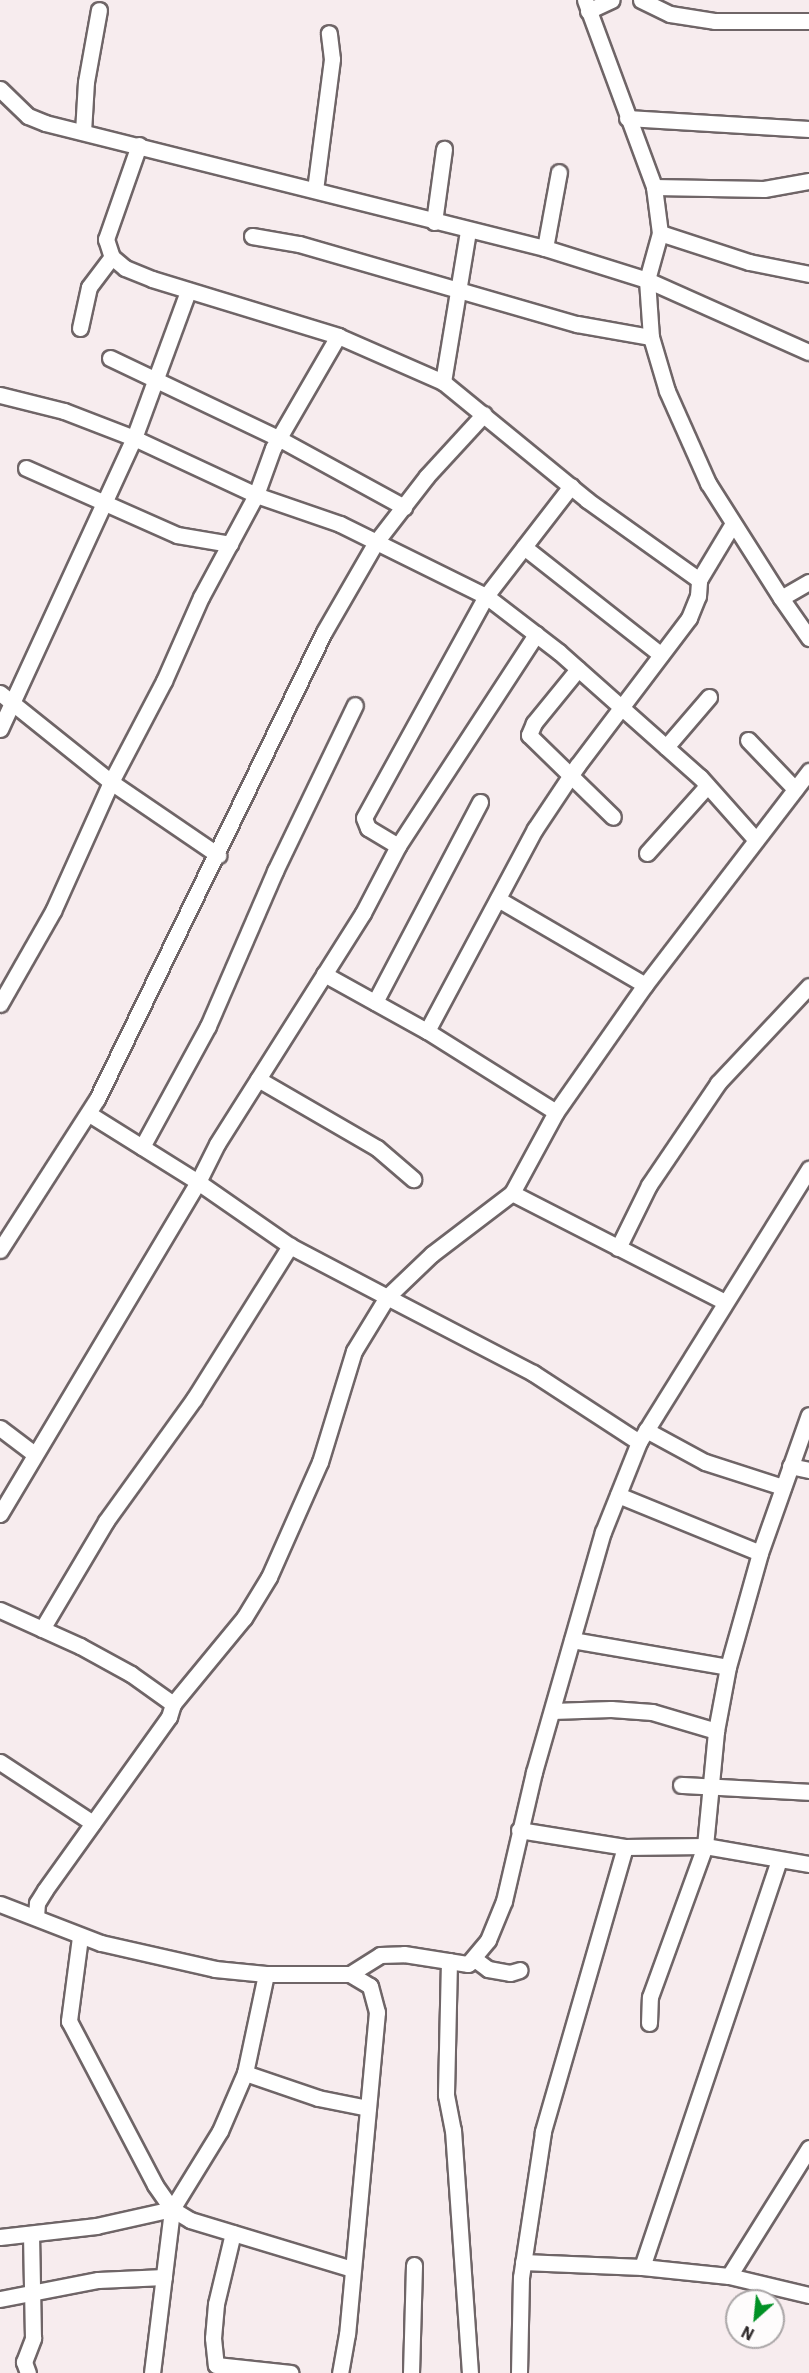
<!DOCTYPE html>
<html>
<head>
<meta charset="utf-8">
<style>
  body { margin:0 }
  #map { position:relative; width:809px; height:2373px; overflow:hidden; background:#f7ecee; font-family:"IBM Plex Sans",sans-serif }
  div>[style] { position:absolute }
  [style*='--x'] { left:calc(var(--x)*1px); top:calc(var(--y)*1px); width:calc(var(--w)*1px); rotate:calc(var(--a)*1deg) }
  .roads { filter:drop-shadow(2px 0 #6f6567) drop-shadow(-2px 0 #6f6567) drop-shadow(0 2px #6f6567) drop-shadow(0 -2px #6f6567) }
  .minor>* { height:15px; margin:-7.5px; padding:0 7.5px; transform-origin:7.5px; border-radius:7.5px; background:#fff }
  span { translate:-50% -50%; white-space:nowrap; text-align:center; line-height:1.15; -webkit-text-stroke:4.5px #fefcfc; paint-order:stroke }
  .north { position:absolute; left:725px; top:2289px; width:60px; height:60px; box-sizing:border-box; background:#fefcfc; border:2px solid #aaa6a7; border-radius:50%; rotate:207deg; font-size:16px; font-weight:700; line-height:24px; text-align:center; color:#2b2627 }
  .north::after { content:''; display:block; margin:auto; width:21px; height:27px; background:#019125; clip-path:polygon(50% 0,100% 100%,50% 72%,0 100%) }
</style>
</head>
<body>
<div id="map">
  <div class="roads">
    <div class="minor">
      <i style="--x:585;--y:0;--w:199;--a:69.7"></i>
      <i style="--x:654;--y:187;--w:46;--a:82.6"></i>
      <i style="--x:660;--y:233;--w:49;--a:105.5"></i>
      <i style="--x:647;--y:280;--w:177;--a:24"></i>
      <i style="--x:641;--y:0;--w:32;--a:26"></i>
      <i style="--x:670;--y:14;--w:46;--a:8.8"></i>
      <i style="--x:715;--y:21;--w:94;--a:0"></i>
      <i style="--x:588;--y:11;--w:26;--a:-25"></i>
      <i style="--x:0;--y:89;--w:39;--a:44"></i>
      <i style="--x:28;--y:116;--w:18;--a:22"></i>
      <i style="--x:45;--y:123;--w:515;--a:14.04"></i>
      <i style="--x:545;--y:248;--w:107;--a:17.4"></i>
      <i style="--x:647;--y:280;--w:57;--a:86"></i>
      <i style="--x:651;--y:337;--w:56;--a:73.5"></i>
      <i style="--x:667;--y:391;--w:101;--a:66"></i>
      <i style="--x:708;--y:483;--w:136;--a:57.6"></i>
      <i style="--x:781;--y:598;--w:32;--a:-30"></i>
      <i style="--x:627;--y:118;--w:182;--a:3.5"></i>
      <i style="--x:83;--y:132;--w:50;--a:-86.6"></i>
      <i style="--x:86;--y:82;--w:73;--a:-79.8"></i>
      <i style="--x:139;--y:145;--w:100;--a:109.3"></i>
      <i style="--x:106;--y:239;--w:19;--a:72"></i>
      <i style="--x:112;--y:257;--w:17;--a:40"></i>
      <i style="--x:125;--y:268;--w:29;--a:22"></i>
      <i style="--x:152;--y:279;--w:195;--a:17"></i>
      <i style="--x:338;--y:336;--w:129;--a:120.1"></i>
      <i style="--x:273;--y:448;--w:50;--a:109.9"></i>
      <i style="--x:256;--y:495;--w:89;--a:19"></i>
      <i style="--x:340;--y:524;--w:163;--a:26.3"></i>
      <i style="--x:486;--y:596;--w:253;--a:118.8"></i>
      <i style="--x:364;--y:818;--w:11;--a:68"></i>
      <i style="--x:368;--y:828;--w:35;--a:31"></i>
      <i style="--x:398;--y:846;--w:76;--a:117.6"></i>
      <i style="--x:363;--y:913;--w:273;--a:122.3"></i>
      <i style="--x:217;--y:1144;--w:42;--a:116.6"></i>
      <i style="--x:198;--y:1182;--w:112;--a:34.8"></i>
      <i style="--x:290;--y:1246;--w:110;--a:27.7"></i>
      <i style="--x:387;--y:1297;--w:62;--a:-43.7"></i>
      <i style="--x:432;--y:1254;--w:101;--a:-37.3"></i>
      <i style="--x:512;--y:1193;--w:92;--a:-61.5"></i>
      <i style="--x:556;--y:1112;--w:155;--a:-55"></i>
      <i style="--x:645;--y:985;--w:270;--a:-52.5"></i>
      <i style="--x:654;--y:187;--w:110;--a:1"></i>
      <i style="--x:764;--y:189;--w:46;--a:-10.1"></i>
      <i style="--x:315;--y:190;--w:132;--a:-82.6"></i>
      <i style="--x:332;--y:59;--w:26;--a:-97"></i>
      <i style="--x:434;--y:222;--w:74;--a:-82.2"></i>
      <i style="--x:660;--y:233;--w:94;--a:18"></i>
      <i style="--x:749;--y:262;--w:61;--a:11.3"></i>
      <i style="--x:252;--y:236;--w:48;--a:9.7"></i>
      <i style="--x:299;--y:244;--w:289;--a:16.1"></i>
      <i style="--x:577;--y:324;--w:75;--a:10"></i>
      <i style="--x:545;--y:248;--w:77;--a:-79.6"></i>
      <i style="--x:80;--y:328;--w:42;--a:-77.6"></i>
      <i style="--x:89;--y:287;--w:38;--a:-53"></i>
      <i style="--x:338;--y:336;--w:115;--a:23.7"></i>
      <i style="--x:443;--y:382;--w:186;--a:39.3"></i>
      <i style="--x:587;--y:500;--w:138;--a:35.5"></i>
      <i style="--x:110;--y:358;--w:186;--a:25.5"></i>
      <i style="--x:278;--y:438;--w:144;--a:28.7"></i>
      <i style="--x:443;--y:382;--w:153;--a:-80.6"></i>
      <i style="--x:0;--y:395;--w:66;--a:14"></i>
      <i style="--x:64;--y:411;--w:75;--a:21.1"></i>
      <i style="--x:134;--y:438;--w:135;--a:25"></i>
      <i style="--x:256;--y:495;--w:116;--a:118.3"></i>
      <i style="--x:201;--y:597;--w:92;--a:113.8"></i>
      <i style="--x:164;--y:681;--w:114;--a:117.7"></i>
      <i style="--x:111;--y:782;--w:141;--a:114.2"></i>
      <i style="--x:53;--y:911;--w:107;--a:119.7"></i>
      <i style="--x:26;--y:468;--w:165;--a:23.9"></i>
      <i style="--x:177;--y:535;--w:54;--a:9.6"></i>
      <i style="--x:571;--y:486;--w:139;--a:127.7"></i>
      <i style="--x:486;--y:596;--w:92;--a:37.5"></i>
      <i style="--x:559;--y:652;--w:188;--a:41.6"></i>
      <i style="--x:700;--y:777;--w:84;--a:48.4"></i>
      <i style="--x:524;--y:547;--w:174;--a:38.2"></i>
      <i style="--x:781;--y:598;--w:49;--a:55"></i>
      <i style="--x:578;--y:669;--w:70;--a:129.2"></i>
      <i style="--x:534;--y:723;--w:13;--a:113"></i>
      <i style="--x:529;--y:735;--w:117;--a:44.3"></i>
      <i style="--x:0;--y:693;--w:142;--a:38.7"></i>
      <i style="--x:111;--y:782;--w:130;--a:34.3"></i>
      <i style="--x:0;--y:729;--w:320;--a:-65.3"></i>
      <i style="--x:134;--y:438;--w:157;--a:-69.8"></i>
      <i style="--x:748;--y:740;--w:68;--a:46.2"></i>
      <i style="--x:666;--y:747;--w:66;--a:-49.3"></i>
      <i style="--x:398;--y:846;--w:253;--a:-56.9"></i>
      <i style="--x:647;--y:853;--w:90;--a:-48.2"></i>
      <i style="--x:498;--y:899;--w:170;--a:30.3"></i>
      <i style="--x:324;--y:974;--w:118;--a:29"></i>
      <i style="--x:427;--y:1031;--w:152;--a:32.1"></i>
      <i style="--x:375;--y:1002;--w:226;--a:-62.3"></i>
      <i style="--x:427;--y:1031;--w:229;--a:-61.9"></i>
      <i style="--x:535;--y:829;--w:76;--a:-56.3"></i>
      <i style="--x:577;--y:766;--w:186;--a:-52.9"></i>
      <i style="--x:689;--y:618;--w:24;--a:-68"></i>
      <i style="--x:698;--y:596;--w:16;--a:-86"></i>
      <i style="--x:699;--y:580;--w:64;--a:-59"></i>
      <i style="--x:258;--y:1079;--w:138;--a:30.1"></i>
      <i style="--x:377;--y:1148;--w:48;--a:40.7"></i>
      <i style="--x:142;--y:1147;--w:138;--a:-61.4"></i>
      <i style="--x:208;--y:1026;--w:169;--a:-66.6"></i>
      <i style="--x:275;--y:871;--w:184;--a:-64.3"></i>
      <i style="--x:512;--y:1193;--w:239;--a:27.1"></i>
      <i style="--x:618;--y:1248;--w:70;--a:-63.8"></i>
      <i style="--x:649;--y:1185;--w:123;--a:-55.9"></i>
      <i style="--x:718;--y:1083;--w:133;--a:-46.8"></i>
      <i style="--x:0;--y:1250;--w:179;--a:-57.3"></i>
      <i style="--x:97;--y:1099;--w:519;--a:-64.08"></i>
      <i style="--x:324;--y:632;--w:104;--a:-60"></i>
      <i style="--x:376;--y:542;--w:83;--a:-52.3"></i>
      <i style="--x:427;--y:476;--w:84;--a:-47.4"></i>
      <i style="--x:0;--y:1428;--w:41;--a:37.1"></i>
      <i style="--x:646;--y:1430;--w:67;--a:28.5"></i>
      <i style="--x:705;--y:1462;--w:82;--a:17.8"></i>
      <i style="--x:790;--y:1466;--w:19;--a:12"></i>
      <i style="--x:618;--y:1495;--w:153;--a:22.2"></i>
      <i style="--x:0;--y:1514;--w:387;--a:-59.2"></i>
      <i style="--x:198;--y:1182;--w:128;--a:-148"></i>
      <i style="--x:0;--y:1610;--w:88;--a:24.2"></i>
      <i style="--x:80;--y:1646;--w:58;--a:28.8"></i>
      <i style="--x:131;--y:1674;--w:52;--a:35.5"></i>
      <i style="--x:42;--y:1629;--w:126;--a:-59.3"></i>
      <i style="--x:106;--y:1521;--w:150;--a:-54.2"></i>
      <i style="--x:194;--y:1399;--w:181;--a:-57.9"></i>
      <i style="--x:572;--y:1640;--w:158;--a:9.8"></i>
      <i style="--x:552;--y:1711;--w:59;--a:-1.9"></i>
      <i style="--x:611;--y:1709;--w:41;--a:4.2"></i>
      <i style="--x:652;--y:1712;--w:67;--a:16.5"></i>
      <i style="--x:0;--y:1762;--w:111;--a:33.3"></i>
      <i style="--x:681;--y:1785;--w:128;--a:3.1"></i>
      <i style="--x:519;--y:1830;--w:107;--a:9.1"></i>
      <i style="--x:625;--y:1847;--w:297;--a:106.1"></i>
      <i style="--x:543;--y:2132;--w:147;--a:98.6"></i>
      <i style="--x:521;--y:2277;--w:96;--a:91.2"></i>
      <i style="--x:625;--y:1847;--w:80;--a:-0.7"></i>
      <i style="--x:705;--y:1846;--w:106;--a:9.8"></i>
      <i style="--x:0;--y:1904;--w:108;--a:21.1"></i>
      <i style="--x:101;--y:1943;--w:117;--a:12.8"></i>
      <i style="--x:215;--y:1969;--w:51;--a:5.6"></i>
      <i style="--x:266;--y:1974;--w:84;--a:0"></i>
      <i style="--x:350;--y:1974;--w:23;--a:31"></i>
      <i style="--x:370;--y:1986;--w:27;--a:75"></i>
      <i style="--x:377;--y:2012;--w:323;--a:95.3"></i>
      <i style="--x:347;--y:2334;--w:40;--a:100"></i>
      <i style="--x:36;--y:1917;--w:14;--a:-86"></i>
      <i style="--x:37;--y:1903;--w:15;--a:-58"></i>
      <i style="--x:45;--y:1890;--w:213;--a:-54.4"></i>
      <i style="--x:169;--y:1717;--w:14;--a:-73"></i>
      <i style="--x:173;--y:1704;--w:112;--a:-50.5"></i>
      <i style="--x:244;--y:1618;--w:48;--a:-58.6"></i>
      <i style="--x:269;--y:1577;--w:126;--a:-66.1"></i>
      <i style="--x:320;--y:1462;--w:116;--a:-73"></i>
      <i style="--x:354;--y:1351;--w:63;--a:-58.6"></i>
      <i style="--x:387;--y:1297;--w:165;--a:27.5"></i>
      <i style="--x:533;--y:1373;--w:126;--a:33.1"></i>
      <i style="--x:80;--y:1937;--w:85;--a:97.5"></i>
      <i style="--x:69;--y:2021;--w:185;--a:62.3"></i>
      <i style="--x:155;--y:2185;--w:29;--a:55"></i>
      <i style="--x:172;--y:2209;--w:21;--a:31"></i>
      <i style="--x:190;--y:2220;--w:169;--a:16.8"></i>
      <i style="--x:476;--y:1960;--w:15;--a:37"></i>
      <i style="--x:488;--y:1969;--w:22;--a:10"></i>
      <i style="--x:510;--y:1973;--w:10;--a:-17"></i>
      <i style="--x:449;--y:1961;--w:134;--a:91.3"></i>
      <i style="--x:446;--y:2095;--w:36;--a:79"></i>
      <i style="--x:453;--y:2130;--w:244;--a:86"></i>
      <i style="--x:350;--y:1974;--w:36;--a:-32"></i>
      <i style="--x:380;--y:1955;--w:24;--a:-2"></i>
      <i style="--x:404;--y:1954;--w:65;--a:8.9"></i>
      <i style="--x:468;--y:1964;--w:31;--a:-50"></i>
      <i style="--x:488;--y:1940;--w:42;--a:-67.7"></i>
      <i style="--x:504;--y:1901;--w:132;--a:-76.9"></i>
      <i style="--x:534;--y:1772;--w:250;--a:-74"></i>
      <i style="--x:603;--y:1532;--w:97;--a:-68.2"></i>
      <i style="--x:639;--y:1442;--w:322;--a:-58.1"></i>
      <i style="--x:649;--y:2023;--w:26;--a:-88"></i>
      <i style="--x:650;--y:1997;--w:161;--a:-70"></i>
      <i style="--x:705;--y:1846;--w:116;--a:-84.5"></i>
      <i style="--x:716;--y:1731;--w:65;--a:-79.4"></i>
      <i style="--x:728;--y:1667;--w:118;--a:-74.3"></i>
      <i style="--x:760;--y:1553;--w:146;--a:-70.5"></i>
      <i style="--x:245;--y:2073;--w:77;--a:18.9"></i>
      <i style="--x:318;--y:2098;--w:51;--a:11.3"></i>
      <i style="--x:233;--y:2233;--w:73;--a:103.5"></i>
      <i style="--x:216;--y:2304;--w:34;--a:95"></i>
      <i style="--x:213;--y:2338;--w:27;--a:84"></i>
      <i style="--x:216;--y:2365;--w:75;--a:6.1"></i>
      <i style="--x:0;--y:2237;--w:97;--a:-6.5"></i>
      <i style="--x:96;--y:2226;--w:78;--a:-12.6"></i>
      <i style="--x:523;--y:2262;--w:119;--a:2.4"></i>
      <i style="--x:642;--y:2267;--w:87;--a:5.9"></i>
      <i style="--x:729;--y:2276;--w:82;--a:13.4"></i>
      <i style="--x:642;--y:2267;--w:429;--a:-71.4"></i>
      <i style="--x:729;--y:2276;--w:151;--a:-58"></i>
      <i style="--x:0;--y:2299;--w:100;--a:-11"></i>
      <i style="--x:98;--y:2280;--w:66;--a:-2.6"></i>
      <i style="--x:28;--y:2373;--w:12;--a:-110"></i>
      <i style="--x:24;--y:2362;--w:26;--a:-69"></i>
      <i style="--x:33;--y:2338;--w:104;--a:-91.1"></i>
      <i style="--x:152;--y:2373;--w:165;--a:-83"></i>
      <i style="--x:172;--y:2209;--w:92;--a:-58.4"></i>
      <i style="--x:220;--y:2131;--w:63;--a:-66.7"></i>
      <i style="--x:245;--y:2073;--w:101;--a:-78"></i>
      <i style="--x:411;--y:2373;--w:108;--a:-88.4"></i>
    </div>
  </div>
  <div class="north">N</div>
</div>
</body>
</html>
